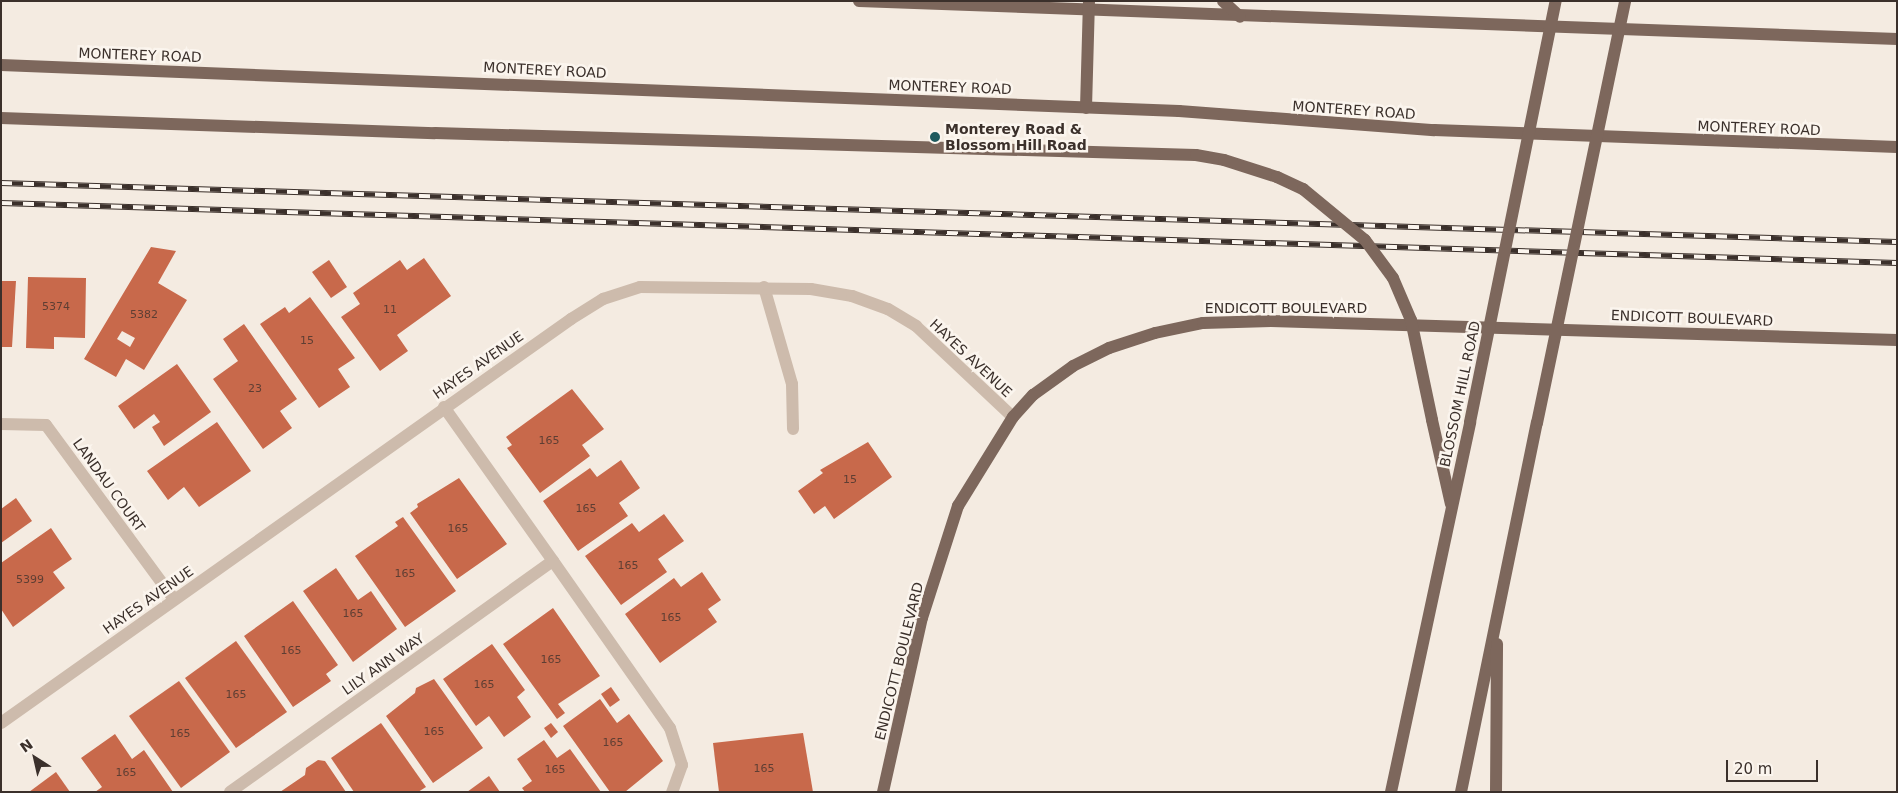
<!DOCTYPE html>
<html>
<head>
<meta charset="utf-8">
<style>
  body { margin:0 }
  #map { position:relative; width:1898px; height:793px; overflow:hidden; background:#f4ebe1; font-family:"DejaVu Sans",sans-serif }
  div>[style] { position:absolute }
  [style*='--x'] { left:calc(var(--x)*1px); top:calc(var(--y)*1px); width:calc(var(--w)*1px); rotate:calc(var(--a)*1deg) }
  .building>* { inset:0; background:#c8694b }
  .minor>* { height:12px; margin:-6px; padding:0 6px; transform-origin:6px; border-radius:6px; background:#cdbbac }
  .major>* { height:12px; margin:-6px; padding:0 6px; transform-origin:6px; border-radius:6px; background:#7d675c }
  .rail>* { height:5.5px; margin-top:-2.75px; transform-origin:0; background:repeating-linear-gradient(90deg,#fbf5ee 0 11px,#3b302b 0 22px); box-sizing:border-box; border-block:1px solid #3b302b }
  .major-bridge>* { height:12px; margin:-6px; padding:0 6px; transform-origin:6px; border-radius:6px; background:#7d675c }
  .dots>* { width:14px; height:14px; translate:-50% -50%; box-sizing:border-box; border:2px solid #fbf5ee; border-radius:50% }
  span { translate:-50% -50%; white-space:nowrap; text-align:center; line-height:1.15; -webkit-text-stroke:5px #fbf5ee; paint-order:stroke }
  .number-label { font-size:11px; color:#5e3e33 }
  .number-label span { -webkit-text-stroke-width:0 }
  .street-label { font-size:14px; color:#3b302b }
  .poi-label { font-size:14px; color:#3b302b; font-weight:700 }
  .left { translate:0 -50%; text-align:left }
  .frame { position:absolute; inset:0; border:2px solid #3b302b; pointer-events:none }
  .north { position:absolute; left:10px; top:733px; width:50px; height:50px; -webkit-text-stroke:4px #fbf5ee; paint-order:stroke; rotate:325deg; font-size:14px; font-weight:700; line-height:20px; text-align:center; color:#3b302b }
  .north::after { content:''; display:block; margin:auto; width:18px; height:22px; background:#3b302b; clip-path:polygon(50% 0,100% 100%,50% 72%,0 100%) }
  .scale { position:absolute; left:1726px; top:760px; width:92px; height:22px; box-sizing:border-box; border:2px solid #3b302b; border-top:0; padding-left:6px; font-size:15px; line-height:18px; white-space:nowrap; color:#3b302b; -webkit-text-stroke:4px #fbf5ee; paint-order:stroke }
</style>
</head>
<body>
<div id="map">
  <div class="building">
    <i style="clip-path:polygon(evenodd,151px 247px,176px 251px,158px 283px,187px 300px,144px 370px,126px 359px,116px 377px,84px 359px,151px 247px,122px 331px,135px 338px,130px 347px,117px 339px,122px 331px)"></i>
    <i style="clip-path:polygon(424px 258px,451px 296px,397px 335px,408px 351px,380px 371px,341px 317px,360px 304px,353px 293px,400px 260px,407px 270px)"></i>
    <i style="clip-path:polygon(329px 260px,347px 287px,331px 298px,312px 272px)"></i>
    <i style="clip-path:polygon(28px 277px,86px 278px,85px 338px,54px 337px,54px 349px,26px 348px)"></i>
    <i style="clip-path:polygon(1px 281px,16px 281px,12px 347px,1px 347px)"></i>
    <i style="clip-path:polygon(310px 297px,355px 358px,338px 369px,350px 387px,319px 408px,260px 324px,285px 307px,289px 313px)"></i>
    <i style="clip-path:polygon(244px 324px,297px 399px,280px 411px,292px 428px,263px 449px,213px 379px,238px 361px,223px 339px)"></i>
    <i style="clip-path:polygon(177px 364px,211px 412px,164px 446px,152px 427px,160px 422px,154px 414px,134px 429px,118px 406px)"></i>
    <i style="clip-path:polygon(572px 389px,604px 429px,582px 445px,590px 456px,540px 493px,507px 448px,512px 445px,506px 437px)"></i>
    <i style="clip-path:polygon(217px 422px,251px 471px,199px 507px,184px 487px,168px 500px,147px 471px)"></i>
    <i style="clip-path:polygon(868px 442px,892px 477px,834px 519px,825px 506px,814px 514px,798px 491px,823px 473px,820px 470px)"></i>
    <i style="clip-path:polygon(621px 460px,640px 488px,619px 503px,628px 516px,578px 551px,543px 501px,590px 468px,597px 477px)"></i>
    <i style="clip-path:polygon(459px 478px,507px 544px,457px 579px,410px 513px,418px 507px,417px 504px)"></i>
    <i style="clip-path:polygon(16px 498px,32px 521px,1px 543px,1px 509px)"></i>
    <i style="clip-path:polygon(664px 514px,684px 541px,658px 559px,667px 572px,621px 605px,585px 556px,632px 523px,639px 532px)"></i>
    <i style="clip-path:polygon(403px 517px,456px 591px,405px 627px,355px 556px,398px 526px,395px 522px)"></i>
    <i style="clip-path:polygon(51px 528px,72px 559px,53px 572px,65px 588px,13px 627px,1px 609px,1px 563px)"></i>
    <i style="clip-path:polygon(336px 568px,358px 600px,371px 591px,397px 629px,353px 662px,303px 591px)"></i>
    <i style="clip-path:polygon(702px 572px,721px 600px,708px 609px,717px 622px,660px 663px,625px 614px,674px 578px,681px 587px)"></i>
    <i style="clip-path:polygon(293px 601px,338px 665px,326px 674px,331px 681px,293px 707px,244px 636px)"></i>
    <i style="clip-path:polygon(553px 608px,600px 676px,558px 704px,565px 713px,557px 719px,503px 644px)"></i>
    <i style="clip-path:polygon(236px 641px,287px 712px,236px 748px,185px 678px)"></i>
    <i style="clip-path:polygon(492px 644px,525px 690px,517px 697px,531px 717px,504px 737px,489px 716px,476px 726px,443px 679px)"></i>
    <i style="clip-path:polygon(434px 679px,483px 748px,433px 783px,386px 716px,415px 693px,416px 688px)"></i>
    <i style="clip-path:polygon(179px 681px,230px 752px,181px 788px,129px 716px)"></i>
    <i style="clip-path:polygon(611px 687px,620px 700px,610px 707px,601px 694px)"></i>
    <i style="clip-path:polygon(600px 699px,617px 723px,629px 714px,663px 761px,625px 792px,610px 792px,563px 726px)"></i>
    <i style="clip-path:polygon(381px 723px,426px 787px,418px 792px,354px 792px,331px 758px)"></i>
    <i style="clip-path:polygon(551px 723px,558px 732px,551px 738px,544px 728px)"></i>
    <i style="clip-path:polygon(803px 733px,813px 792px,719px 792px,713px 743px)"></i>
    <i style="clip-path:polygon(115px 734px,132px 759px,144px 750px,173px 792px,95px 792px,102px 787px,81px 758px)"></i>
    <i style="clip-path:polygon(544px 740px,557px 758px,570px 749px,601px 792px,525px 792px,522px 788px,532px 781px,517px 759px)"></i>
    <i style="clip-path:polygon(318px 760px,325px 761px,346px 792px,280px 792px,305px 775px,306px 768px)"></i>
    <i style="clip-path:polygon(56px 772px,70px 792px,29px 792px)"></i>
    <i style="clip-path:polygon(489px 776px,500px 792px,467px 792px)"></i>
  </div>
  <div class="minor">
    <i style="--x:764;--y:287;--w:101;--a:73.9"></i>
    <i style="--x:792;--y:384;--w:45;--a:88.7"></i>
    <i style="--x:444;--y:407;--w:189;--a:54.7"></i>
    <i style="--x:1;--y:424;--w:45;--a:1.3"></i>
    <i style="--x:46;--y:425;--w:216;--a:53.7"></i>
    <i style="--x:1;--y:723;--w:699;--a:-35.33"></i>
    <i style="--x:571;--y:319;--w:38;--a:-32"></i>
    <i style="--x:603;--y:299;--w:39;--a:-18"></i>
    <i style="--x:640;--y:287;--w:171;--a:0.7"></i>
    <i style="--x:811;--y:289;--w:42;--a:9.7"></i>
    <i style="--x:852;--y:296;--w:38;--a:20"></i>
    <i style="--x:888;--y:309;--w:33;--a:31"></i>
    <i style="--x:916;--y:326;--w:133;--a:43.2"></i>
    <i style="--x:230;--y:792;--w:397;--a:-35.6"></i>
    <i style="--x:553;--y:561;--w:204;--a:55"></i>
    <i style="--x:670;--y:728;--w:39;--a:72"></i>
    <i style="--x:682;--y:765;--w:29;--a:110"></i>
  </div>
  <div class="major">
    <i style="--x:859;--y:1;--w:1039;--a:2.1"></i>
    <i style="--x:1223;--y:1;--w:23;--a:43"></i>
    <i style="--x:1;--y:65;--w:1179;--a:2.24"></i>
    <i style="--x:1179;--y:111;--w:256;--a:4.3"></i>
    <i style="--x:1434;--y:130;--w:463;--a:2.1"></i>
    <i style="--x:1086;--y:108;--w:107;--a:-88.4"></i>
    <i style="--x:1;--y:118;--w:434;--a:2"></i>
    <i style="--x:1432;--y:420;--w:86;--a:77.3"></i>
    <i style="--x:883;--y:792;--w:178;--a:-77.4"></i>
    <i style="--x:922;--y:618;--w:118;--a:-72.2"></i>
    <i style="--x:958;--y:506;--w:105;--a:-58.3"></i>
    <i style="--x:1013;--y:417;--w:30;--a:-48"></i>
    <i style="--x:1033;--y:395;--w:49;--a:-35.9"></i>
    <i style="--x:1073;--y:366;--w:40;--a:-26.6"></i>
    <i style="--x:1109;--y:348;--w:48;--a:-18.1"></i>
    <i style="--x:1155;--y:333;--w:49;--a:-11.8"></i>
    <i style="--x:1203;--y:323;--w:68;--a:-1.7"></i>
    <i style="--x:1271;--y:321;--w:626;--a:1.74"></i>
    <i style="--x:1391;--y:792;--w:378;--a:-77.9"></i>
    <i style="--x:1461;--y:792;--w:377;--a:-78.4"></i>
    <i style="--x:1496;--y:792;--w:148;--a:-89.6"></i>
  </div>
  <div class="rail">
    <i style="--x:1;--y:183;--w:1897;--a:1.78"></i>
    <i style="--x:1;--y:203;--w:1897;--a:1.81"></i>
  </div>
  <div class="major-bridge">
    <i style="--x:435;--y:133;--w:761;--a:1.66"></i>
    <i style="--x:1196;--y:155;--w:28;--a:10"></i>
    <i style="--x:1224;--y:160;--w:56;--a:17.8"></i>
    <i style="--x:1277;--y:177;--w:29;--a:25"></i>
    <i style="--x:1303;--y:189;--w:80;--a:39.4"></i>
    <i style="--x:1365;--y:240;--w:47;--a:53.6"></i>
    <i style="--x:1393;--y:278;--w:46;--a:66.8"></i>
    <i style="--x:1411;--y:320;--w:102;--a:78.1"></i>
    <i style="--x:1470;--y:422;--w:430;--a:-78.5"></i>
    <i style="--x:1537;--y:423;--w:431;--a:-78.2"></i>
  </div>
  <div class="dots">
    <i style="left:935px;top:137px;background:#1f5a5e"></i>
  </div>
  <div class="number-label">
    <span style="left:56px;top:307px">5374</span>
    <span style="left:390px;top:310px">11</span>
    <span style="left:144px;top:315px">5382</span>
    <span style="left:307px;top:341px">15</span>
    <span style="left:255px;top:389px">23</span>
    <span style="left:549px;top:441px">165</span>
    <span style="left:850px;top:480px">15</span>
    <span style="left:586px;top:509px">165</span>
    <span style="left:458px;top:529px">165</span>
    <span style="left:628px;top:566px">165</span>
    <span style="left:405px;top:574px">165</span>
    <span style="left:30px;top:580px">5399</span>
    <span style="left:353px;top:614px">165</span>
    <span style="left:671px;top:618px">165</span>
    <span style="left:291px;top:651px">165</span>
    <span style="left:551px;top:660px">165</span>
    <span style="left:484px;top:685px">165</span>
    <span style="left:236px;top:695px">165</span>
    <span style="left:434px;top:732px">165</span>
    <span style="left:180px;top:734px">165</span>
    <span style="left:613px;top:743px">165</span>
    <span style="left:764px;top:769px">165</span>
    <span style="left:555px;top:770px">165</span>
    <span style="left:126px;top:773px">165</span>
  </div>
  <div class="street-label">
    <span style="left:140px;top:55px;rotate:2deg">MONTEREY ROAD</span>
    <span style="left:545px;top:70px;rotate:3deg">MONTEREY ROAD</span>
    <span style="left:950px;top:87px;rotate:2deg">MONTEREY ROAD</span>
    <span style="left:1354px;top:110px;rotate:4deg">MONTEREY ROAD</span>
    <span style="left:1759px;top:128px;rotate:2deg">MONTEREY ROAD</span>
    <span style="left:1286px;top:308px">ENDICOTT BOULEVARD</span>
    <span style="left:1692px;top:318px;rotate:2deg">ENDICOTT BOULEVARD</span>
    <span style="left:971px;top:358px;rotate:43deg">HAYES AVENUE</span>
    <span style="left:478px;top:365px;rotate:-35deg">HAYES AVENUE</span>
    <span style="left:1460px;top:394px;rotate:-78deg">BLOSSOM HILL ROAD</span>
    <span style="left:109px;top:485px;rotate:54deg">LANDAU COURT</span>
    <span style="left:148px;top:600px;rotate:-35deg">HAYES AVENUE</span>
    <span style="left:899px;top:661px;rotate:-76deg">ENDICOTT BOULEVARD</span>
    <span style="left:383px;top:664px;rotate:-35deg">LILY ANN WAY</span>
  </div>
  <div class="poi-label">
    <span class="left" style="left:945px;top:137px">Monterey Road &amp;<br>Blossom Hill Road</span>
  </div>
  <div class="frame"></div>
  <div class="north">N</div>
  <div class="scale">20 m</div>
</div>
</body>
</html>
